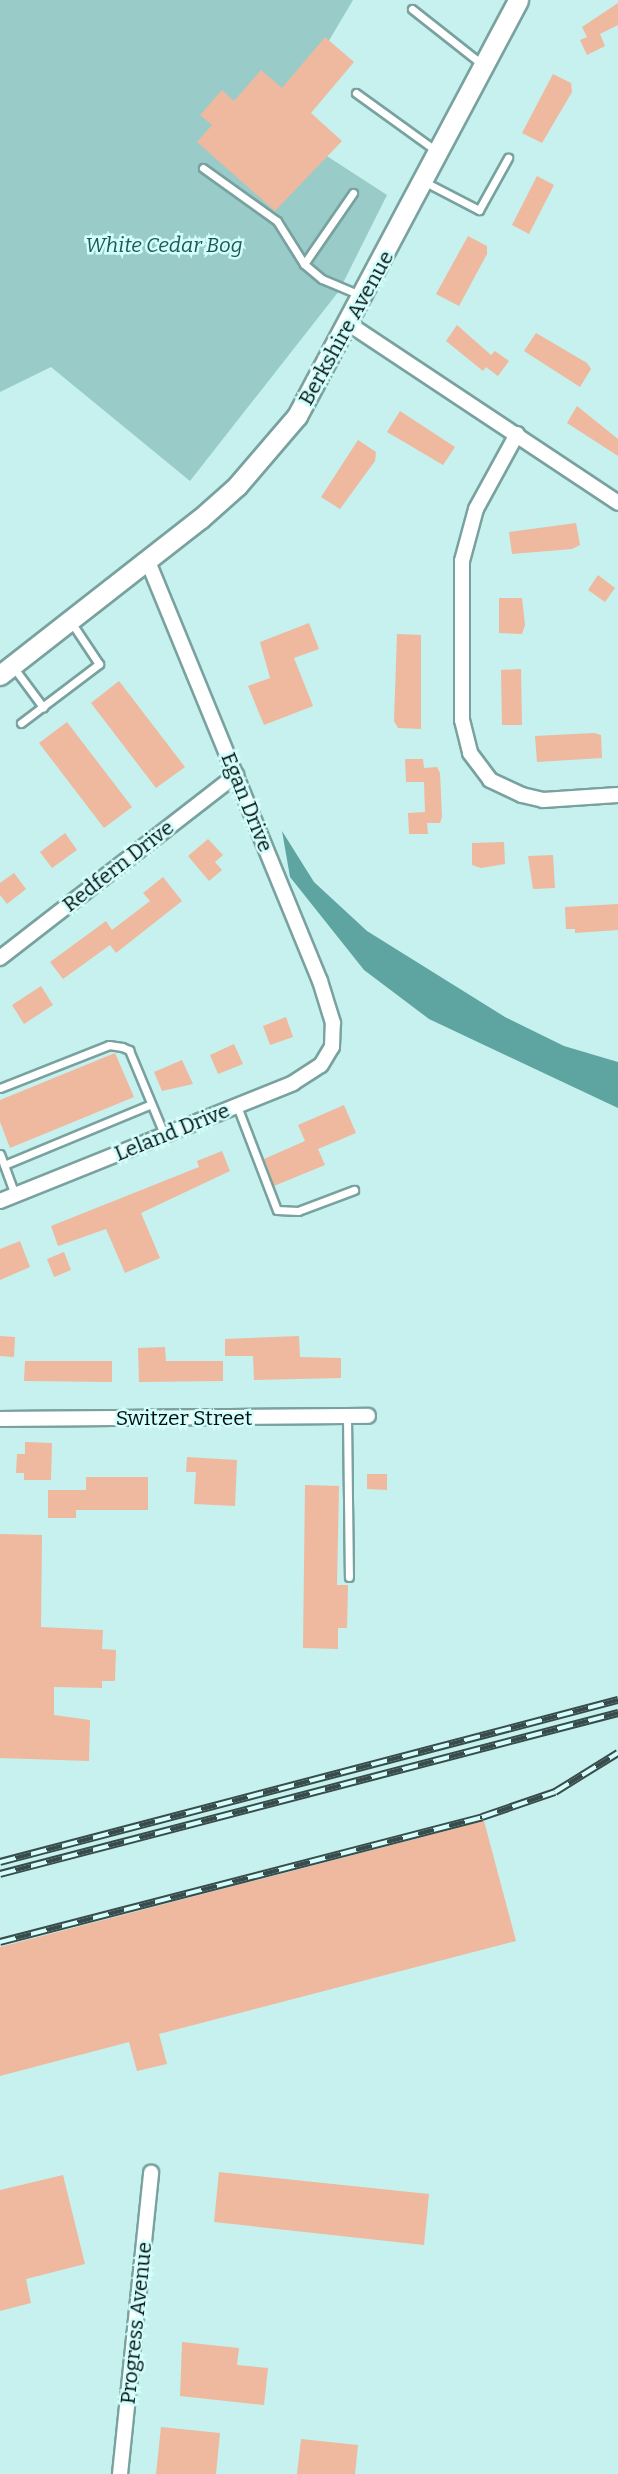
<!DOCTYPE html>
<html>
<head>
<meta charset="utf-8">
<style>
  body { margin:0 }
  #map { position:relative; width:618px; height:2474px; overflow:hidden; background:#c6f1ee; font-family:Bitter,serif }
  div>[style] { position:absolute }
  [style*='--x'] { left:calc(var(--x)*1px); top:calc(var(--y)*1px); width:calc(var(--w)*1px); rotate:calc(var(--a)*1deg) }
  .green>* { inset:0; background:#99cbc8 }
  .water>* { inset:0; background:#5ea5a2 }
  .building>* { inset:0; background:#eeb99e }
  .roads { filter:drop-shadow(2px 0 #79a29f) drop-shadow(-2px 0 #79a29f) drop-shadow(0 2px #79a29f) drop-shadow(0 -2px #79a29f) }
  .lane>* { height:7px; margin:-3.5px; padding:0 3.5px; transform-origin:3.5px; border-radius:3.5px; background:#fff }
  .street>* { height:14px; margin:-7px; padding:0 7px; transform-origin:7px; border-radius:7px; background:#fff }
  .secondary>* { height:19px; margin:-9.5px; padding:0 9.5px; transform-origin:9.5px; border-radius:9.5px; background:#fff }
  .rail>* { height:8px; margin-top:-4px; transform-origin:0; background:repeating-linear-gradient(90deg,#d3fefc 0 16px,#374c4b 0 32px); box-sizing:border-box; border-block:2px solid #374c4b }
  span { translate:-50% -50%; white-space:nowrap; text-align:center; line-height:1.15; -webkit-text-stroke:5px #d3fefc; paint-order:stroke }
  .park-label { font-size:21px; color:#1c5957; font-style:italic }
  .street-label { font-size:21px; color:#031010 }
</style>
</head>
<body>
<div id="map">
  <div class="green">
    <i style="clip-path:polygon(0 0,353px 0,279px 125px,387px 195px,339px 291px,190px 481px,51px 367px,0 392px)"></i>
  </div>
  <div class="water">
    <i style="clip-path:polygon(282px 831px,314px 882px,367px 931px,505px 1017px,564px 1046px,618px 1062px,618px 1108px,429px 1019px,364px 970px,290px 877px)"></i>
  </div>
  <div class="building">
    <i style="clip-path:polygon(618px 3px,618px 25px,600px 34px,605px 46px,587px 55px,580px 40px,587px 37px,582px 27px)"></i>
    <i style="clip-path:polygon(325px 37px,354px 62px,311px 113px,342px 141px,275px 211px,197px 142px,212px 125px,200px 115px,222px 90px,234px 101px,261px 70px,282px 88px)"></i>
    <i style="clip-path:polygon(553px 74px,571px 83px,572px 92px,542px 143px,522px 133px)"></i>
    <i style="clip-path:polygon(537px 176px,554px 185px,529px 234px,512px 225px)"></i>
    <i style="clip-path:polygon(468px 236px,487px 246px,487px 254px,459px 306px,436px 294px)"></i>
    <i style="clip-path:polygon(457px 325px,491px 355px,495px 351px,509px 361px,498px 376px,486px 367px,483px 371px,446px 341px)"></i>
    <i style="clip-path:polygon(536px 333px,587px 363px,591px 369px,580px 387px,524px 351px)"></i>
    <i style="clip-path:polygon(577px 406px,618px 439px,618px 456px,567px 423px)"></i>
    <i style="clip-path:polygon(400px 411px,455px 447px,443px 465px,387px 432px)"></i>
    <i style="clip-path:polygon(358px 440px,376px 452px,375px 461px,340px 509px,321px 497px)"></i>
    <i style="clip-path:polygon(576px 523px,580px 545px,572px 549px,512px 554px,509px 532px)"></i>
    <i style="clip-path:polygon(598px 575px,615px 588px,605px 602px,588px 590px)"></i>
    <i style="clip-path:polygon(499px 598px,522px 598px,525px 625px,522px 634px,499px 633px)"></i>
    <i style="clip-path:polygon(309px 623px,319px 649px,294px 658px,313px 706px,264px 725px,248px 686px,270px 678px,260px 642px)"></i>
    <i style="clip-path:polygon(397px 634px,421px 635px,421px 729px,398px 728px,394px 721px)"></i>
    <i style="clip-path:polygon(521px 669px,522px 725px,502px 725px,501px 670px)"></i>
    <i style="clip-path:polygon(119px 681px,185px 767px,156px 788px,91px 703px)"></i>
    <i style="clip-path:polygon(67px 722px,132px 807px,104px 828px,39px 743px)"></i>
    <i style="clip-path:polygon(594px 733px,601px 735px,602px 758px,537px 762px,535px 736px)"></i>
    <i style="clip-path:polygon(405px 759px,423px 759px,424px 768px,437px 767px,440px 773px,442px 817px,440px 823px,427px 823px,428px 834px,409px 834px,408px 813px,425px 812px,424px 782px,406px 782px)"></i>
    <i style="clip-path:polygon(65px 833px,77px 850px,52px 868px,40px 852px)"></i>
    <i style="clip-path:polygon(208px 839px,223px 855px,215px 862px,222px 870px,209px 881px,188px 856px)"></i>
    <i style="clip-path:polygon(504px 842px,505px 864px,481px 868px,472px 865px,472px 843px)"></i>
    <i style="clip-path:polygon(553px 855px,555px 888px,533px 889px,528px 856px)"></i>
    <i style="clip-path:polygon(14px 873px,26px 889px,7px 904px,0 895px,0 883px)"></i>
    <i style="clip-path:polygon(163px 877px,182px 901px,116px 953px,110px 945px,63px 979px,50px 962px,106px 921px,112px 930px,150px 901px,143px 893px)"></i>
    <i style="clip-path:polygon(618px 904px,618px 930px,575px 933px,575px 929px,566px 929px,565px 907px)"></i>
    <i style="clip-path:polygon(41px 986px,53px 1005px,24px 1024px,12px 1005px)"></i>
    <i style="clip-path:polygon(286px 1017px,293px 1037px,270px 1045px,263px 1026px)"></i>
    <i style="clip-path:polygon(234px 1044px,243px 1064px,218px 1074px,210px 1055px)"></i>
    <i style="clip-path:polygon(115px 1053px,134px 1097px,10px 1148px,0 1122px,0 1100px)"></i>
    <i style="clip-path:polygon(182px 1060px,193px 1084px,162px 1091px,154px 1072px)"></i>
    <i style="clip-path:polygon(344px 1105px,356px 1133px,318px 1149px,325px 1165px,274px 1186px,264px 1159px,305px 1141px,298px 1125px)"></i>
    <i style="clip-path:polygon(222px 1151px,230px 1171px,141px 1213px,160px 1258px,125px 1273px,106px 1229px,58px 1246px,51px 1226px,199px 1167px,197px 1161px)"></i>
    <i style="clip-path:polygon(20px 1241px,30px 1267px,0 1280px,0 1249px)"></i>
    <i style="clip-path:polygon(64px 1252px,71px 1270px,54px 1277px,47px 1259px)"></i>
    <i style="clip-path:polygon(0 1336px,15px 1337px,14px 1357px,0 1356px)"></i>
    <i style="clip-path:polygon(299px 1336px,300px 1357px,341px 1358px,341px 1378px,254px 1380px,253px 1356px,225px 1356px,225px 1339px)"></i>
    <i style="clip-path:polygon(165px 1347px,166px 1361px,223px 1361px,223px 1381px,139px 1382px,138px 1348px)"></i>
    <i style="clip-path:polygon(25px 1361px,112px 1361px,112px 1382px,24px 1381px)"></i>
    <i style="clip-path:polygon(25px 1442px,52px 1443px,51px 1480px,24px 1480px,24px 1473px,16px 1473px,17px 1454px,25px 1454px)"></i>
    <i style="clip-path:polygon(187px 1457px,237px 1460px,235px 1506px,194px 1504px,196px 1472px,186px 1472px)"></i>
    <i style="clip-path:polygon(367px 1474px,387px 1474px,387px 1490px,367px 1489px)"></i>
    <i style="clip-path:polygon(86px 1477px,148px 1477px,148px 1510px,76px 1510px,76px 1518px,48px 1518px,48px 1490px,86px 1490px)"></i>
    <i style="clip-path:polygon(305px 1485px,339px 1486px,337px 1585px,348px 1585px,347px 1628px,338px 1628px,338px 1649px,303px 1648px)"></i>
    <i style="clip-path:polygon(0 1534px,42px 1535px,41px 1627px,103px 1630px,102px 1649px,116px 1650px,115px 1681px,102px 1681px,102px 1688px,54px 1687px,54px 1715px,90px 1720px,89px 1761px,0 1758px)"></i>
    <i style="clip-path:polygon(484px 1821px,516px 1941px,159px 2034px,167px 2064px,137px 2071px,129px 2042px,0 2076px,0 1947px)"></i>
    <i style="clip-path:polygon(219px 2172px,429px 2194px,424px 2245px,214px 2222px)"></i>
    <i style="clip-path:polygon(63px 2175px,85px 2264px,26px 2279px,31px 2303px,0 2311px,0 2190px)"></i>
    <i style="clip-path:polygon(182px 2342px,239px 2348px,237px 2365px,268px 2368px,264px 2405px,180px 2396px)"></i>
    <i style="clip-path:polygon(161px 2427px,220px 2433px,216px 2474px,156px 2474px)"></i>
    <i style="clip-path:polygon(301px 2439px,358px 2445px,355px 2474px,297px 2474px)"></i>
  </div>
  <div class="roads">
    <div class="lane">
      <i style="--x:412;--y:9;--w:90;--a:38.3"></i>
      <i style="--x:356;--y:93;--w:97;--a:35.8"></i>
      <i style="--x:203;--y:168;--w:91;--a:35.6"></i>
      <i style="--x:277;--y:221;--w:51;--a:57.9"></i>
      <i style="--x:425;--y:182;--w:61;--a:27.4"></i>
      <i style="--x:479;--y:210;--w:60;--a:-60.9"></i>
      <i style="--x:353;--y:193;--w:86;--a:124.6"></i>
      <i style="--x:304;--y:264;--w:23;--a:40"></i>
      <i style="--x:322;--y:279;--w:41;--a:22.8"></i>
      <i style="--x:14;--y:668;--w:49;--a:53.4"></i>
      <i style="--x:21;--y:723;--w:98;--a:-37.1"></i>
      <i style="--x:99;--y:664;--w:50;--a:-123.7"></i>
      <i style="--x:0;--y:1088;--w:117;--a:-21.5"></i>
      <i style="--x:109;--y:1045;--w:13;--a:9"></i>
      <i style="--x:122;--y:1047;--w:8;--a:23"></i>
      <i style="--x:129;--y:1050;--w:91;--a:67.4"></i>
      <i style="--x:237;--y:1106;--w:111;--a:69"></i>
      <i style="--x:277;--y:1210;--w:21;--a:3"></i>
      <i style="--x:298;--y:1211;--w:60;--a:-20.6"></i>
      <i style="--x:0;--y:1154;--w:44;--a:69.9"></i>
      <i style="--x:4;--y:1165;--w:159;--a:-22.5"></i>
      <i style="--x:347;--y:1417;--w:160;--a:89.3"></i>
    </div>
    <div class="street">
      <i style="--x:349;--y:324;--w:323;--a:33.6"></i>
      <i style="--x:517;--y:434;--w:85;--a:118.7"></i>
      <i style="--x:476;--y:509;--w:54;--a:105.1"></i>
      <i style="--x:462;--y:561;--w:159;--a:90"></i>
      <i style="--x:462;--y:720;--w:34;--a:76"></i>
      <i style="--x:470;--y:753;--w:34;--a:53"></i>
      <i style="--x:490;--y:780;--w:35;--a:25"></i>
      <i style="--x:522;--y:795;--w:22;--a:13"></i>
      <i style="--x:543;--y:800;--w:75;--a:-3.8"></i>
      <i style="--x:0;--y:958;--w:299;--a:-37.8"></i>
      <i style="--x:0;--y:1201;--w:316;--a:-21.9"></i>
      <i style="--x:293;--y:1083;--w:33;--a:-33"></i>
      <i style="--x:321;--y:1065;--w:21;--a:-59"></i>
      <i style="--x:332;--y:1047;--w:24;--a:-88"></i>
      <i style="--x:333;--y:1023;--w:44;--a:-107.2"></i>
      <i style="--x:320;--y:981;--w:454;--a:-112.3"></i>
      <i style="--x:0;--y:1419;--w:368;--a:-0.5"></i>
      <i style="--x:120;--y:2474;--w:303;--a:-84.1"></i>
    </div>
    <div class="secondary">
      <i style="--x:0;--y:675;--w:254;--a:-38"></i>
      <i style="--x:200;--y:519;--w:50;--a:-41.7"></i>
      <i style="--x:237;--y:486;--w:92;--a:-49.4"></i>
      <i style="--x:297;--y:416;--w:471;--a:-62"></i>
    </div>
  </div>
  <div class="rail">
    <i style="--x:0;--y:1862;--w:639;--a:-14.69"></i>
    <i style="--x:0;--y:1874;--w:639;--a:-14.6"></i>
    <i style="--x:0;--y:1942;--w:498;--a:-14.5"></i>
    <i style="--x:482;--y:1817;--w:77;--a:-18.9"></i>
    <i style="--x:555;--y:1792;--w:74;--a:-31.8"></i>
  </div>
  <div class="park-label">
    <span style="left:164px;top:245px">White Cedar Bog</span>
  </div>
  <div class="street-label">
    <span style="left:346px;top:328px;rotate:-61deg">Berkshire Avenue</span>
    <span style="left:247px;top:802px;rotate:68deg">Egan Drive</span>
    <span style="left:118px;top:866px;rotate:-38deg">Redfern Drive</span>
    <span style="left:172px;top:1132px;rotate:-22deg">Leland Drive</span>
    <span style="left:184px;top:1418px">Switzer Street</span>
    <span style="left:136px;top:2323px;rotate:-84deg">Progress Avenue</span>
  </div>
</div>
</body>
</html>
